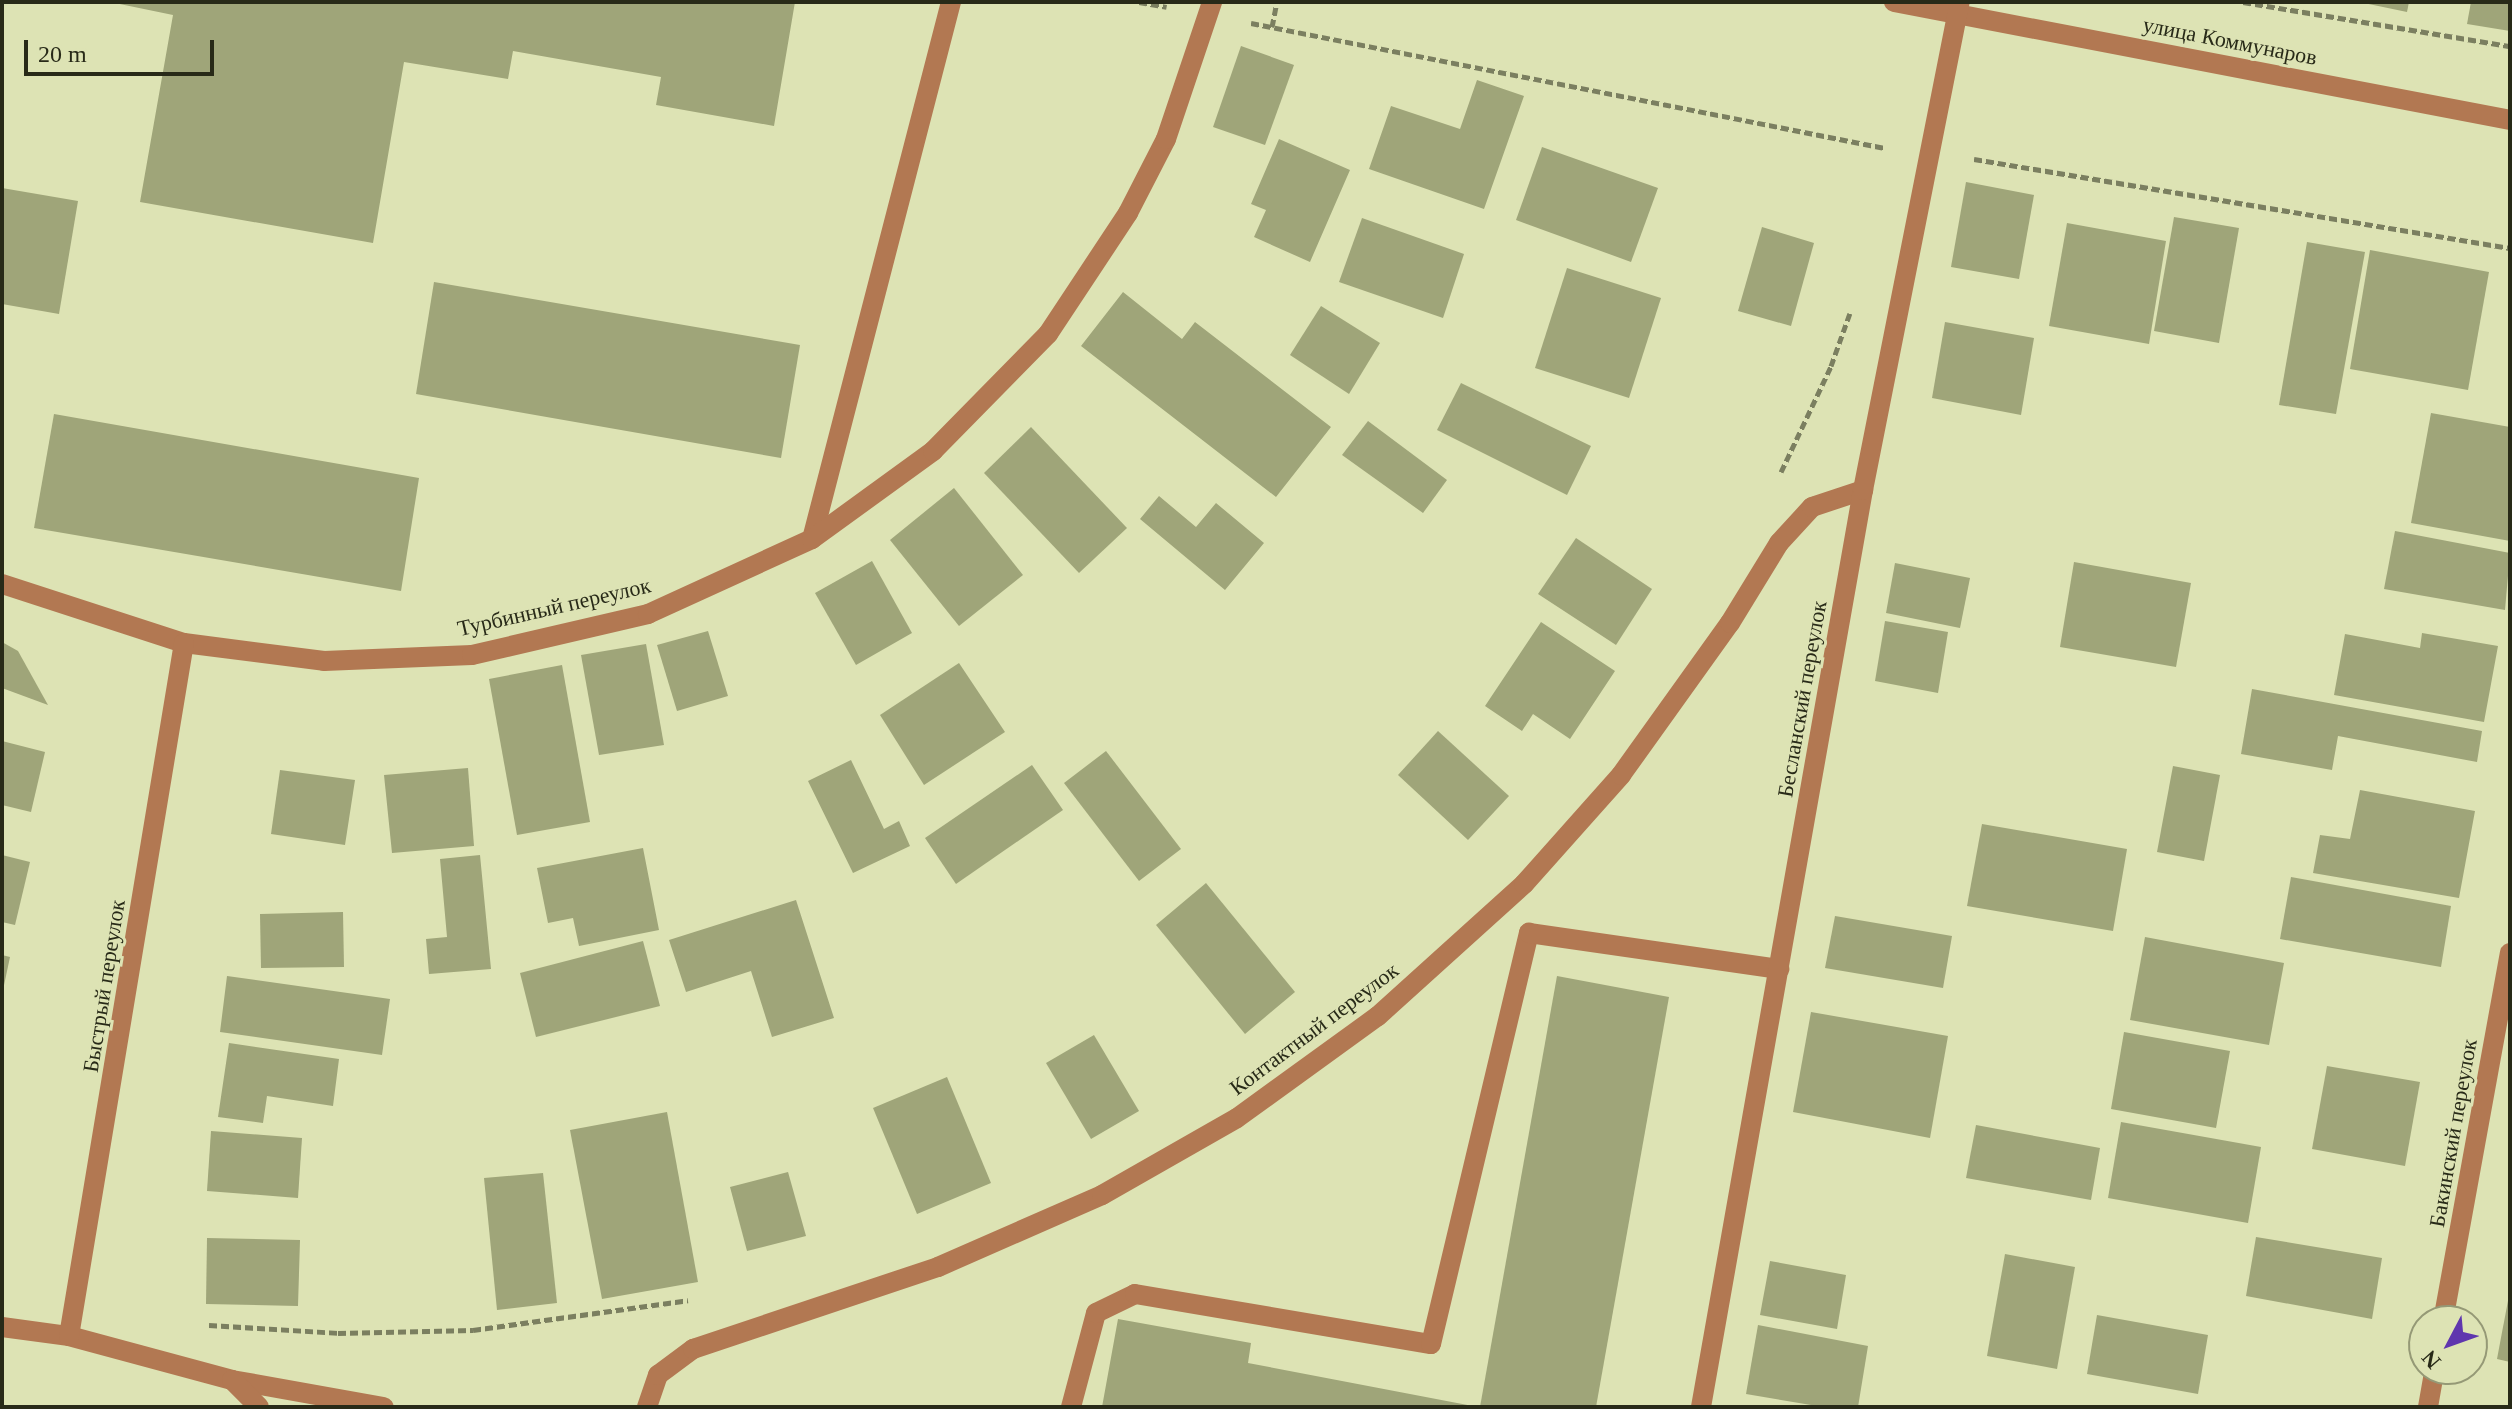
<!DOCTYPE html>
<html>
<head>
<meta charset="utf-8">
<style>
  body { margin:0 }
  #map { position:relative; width:2512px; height:1409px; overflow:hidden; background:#dde3b4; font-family:"Times New Roman",serif }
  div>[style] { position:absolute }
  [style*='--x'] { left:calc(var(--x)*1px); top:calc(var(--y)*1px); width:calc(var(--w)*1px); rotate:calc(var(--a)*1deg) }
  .building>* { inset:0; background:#9fa579 }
  .path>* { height:5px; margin-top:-2.5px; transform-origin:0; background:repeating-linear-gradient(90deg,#7b7f60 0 8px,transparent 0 12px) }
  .minor>* { height:20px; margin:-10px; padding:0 10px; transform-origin:10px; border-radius:10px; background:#b27852 }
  span { translate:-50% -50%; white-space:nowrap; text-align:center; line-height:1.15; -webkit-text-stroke:6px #dde3b4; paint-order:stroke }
  .street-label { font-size:22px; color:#282a18 }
  .frame { position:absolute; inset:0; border:4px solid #282a18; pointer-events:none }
  .north { position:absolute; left:2408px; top:1305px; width:80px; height:80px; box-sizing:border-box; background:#dde3b4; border:2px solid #959976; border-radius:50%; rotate:229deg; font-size:22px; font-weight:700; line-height:32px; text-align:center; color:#282a18 }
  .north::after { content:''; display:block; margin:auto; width:28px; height:36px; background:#5f36ae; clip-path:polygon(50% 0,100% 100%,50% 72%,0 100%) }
  .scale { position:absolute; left:24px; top:40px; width:190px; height:36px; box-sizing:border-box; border:4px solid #282a18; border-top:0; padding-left:10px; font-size:24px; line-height:28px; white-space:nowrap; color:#282a18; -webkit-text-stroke:6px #dde3b4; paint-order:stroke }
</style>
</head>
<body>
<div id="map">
  <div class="building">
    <i style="clip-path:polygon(110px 2px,795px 2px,774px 126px,656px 105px,661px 77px,513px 51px,508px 79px,404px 62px,373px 243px,140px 202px,173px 15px)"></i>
    <i style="clip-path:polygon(2359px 2px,2409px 2px,2407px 12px)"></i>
    <i style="clip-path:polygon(2471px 2px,2510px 2px,2510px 31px,2467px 24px)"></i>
    <i style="clip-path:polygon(1241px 46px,1294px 65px,1265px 145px,1213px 127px)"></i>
    <i style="clip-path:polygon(1477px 80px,1524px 96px,1484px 209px,1369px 169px,1391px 106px,1460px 129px)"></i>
    <i style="clip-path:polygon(1279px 139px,1350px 170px,1310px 262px,1254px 237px,1266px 210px,1251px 204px)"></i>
    <i style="clip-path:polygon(1542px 147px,1658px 188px,1631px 262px,1516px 220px)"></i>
    <i style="clip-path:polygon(1966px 182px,2034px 195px,2019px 279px,1951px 267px)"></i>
    <i style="clip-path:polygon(2px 188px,78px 201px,59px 314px,2px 304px)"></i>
    <i style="clip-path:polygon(2174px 217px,2239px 228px,2219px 343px,2154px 331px)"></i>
    <i style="clip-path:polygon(1362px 218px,1464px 254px,1443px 318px,1339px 282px)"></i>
    <i style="clip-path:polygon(2067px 223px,2166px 241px,2149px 344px,2049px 326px)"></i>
    <i style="clip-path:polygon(1762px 227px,1814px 243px,1791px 326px,1738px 311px)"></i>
    <i style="clip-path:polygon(2307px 242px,2365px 252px,2336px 414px,2279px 405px)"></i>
    <i style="clip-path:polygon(2370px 250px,2489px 272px,2468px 390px,2350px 369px)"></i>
    <i style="clip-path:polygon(1567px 268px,1661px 298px,1629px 398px,1535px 368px)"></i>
    <i style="clip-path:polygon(434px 282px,800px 345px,781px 458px,416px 394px)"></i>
    <i style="clip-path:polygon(1123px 292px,1182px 339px,1195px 322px,1331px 427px,1276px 497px,1081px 346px)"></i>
    <i style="clip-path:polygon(1321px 306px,1380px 343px,1349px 394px,1290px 355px)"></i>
    <i style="clip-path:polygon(1945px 322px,2034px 338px,2021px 415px,1932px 398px)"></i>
    <i style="clip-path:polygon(1461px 383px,1591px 446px,1567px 495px,1437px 430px)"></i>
    <i style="clip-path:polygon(2431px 413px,2510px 427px,2510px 541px,2411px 523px)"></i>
    <i style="clip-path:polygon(54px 414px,419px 478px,401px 591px,34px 528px)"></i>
    <i style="clip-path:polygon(1368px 421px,1447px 480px,1423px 513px,1342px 455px)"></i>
    <i style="clip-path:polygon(1031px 427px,1127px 528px,1079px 573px,984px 473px)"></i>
    <i style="clip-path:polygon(954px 488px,1023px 575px,959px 626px,890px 540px)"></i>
    <i style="clip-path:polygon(1159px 496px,1196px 527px,1216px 503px,1264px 543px,1225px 590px,1140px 519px)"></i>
    <i style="clip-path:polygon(2395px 531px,2510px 553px,2505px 610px,2384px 589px)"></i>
    <i style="clip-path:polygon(1576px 538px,1652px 589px,1616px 645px,1538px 594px)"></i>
    <i style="clip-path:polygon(872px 561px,912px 633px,856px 665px,815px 593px)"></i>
    <i style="clip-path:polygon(2074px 562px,2191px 583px,2176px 667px,2060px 647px)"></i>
    <i style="clip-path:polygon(1895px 563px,1970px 578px,1960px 628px,1886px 613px)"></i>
    <i style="clip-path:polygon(1885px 621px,1948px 632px,1938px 693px,1875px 681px)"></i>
    <i style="clip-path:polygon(1541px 622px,1615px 671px,1570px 739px,1533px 714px,1522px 731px,1485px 706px)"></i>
    <i style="clip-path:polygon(708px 631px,728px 696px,677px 711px,657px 645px)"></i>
    <i style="clip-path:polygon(2422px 633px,2498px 646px,2484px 722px,2334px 695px,2345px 634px,2420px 648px)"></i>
    <i style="clip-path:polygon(2px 642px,18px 651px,48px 705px,2px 688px)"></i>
    <i style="clip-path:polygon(646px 644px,664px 745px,599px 755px,581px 655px)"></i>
    <i style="clip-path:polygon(959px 663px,1005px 732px,924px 785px,880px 715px)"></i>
    <i style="clip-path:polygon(562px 665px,590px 822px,517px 835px,489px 679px)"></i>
    <i style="clip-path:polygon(2252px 689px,2482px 731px,2477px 762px,2338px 736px,2332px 770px,2241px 754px)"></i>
    <i style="clip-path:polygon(1438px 731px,1509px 796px,1468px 840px,1398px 775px)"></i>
    <i style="clip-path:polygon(2px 741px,45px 752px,31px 812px,2px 805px)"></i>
    <i style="clip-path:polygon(1106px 751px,1181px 849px,1139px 881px,1064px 783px)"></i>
    <i style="clip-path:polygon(851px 760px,884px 829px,899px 821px,910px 846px,853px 873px,808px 781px)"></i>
    <i style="clip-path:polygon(1032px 765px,1063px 810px,956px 884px,925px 838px)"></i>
    <i style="clip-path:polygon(2173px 766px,2220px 775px,2204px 861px,2157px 852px)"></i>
    <i style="clip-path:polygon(468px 768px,474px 846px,392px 853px,384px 775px)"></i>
    <i style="clip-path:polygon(280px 770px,355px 780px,345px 845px,271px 834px)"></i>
    <i style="clip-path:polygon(2360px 790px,2475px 811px,2459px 898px,2313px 873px,2320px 835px,2350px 839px)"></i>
    <i style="clip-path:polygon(1982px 824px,2127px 849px,2113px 931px,1967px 906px)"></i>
    <i style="clip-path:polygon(643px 848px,659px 930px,579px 946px,573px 918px,548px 923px,537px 868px)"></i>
    <i style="clip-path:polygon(2px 855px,30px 862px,15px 925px,2px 922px)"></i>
    <i style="clip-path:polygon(480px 855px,491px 969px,429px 974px,426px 939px,447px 937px,440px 859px)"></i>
    <i style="clip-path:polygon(2291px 877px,2451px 906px,2441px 967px,2280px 939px)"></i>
    <i style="clip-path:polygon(1206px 883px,1295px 992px,1245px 1034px,1156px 925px)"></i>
    <i style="clip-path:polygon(796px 900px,834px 1018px,772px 1037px,751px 971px,686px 992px,669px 940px)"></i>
    <i style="clip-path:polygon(343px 912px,344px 967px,261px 968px,260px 914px)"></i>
    <i style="clip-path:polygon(1835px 916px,1952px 936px,1943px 988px,1825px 968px)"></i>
    <i style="clip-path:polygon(2145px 937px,2284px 963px,2269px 1045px,2130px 1020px)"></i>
    <i style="clip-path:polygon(643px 941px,660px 1006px,536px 1037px,520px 973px)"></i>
    <i style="clip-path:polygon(2px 955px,10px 957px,3px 990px,2px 990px)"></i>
    <i style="clip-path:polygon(227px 976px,390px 999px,382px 1055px,220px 1032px)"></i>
    <i style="clip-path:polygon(1557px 976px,1669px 997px,1596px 1407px,1480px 1407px)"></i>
    <i style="clip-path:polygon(1811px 1012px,1948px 1036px,1930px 1138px,1793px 1112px)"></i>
    <i style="clip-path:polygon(2124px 1032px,2230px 1051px,2216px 1128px,2111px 1109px)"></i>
    <i style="clip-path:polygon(1094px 1035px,1139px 1111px,1091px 1139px,1046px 1063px)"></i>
    <i style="clip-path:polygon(229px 1043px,339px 1059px,333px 1106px,267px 1096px,263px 1123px,218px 1117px)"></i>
    <i style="clip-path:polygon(2327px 1066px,2420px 1082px,2405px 1166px,2312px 1149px)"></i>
    <i style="clip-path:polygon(947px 1077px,991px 1183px,917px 1214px,873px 1108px)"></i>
    <i style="clip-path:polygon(667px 1112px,698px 1282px,602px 1299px,570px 1130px)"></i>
    <i style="clip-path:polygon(2121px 1122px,2261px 1147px,2248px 1223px,2108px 1198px)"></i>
    <i style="clip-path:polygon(1976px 1125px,2100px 1148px,2091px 1200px,1966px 1178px)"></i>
    <i style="clip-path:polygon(211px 1131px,302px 1138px,298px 1198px,207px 1191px)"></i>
    <i style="clip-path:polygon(788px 1172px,806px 1236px,747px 1251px,730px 1187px)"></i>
    <i style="clip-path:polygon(543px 1173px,557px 1303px,497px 1310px,484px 1178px)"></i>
    <i style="clip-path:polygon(2256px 1237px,2382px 1258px,2372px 1319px,2246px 1296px)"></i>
    <i style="clip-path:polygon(207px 1238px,300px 1240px,298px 1306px,206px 1304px)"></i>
    <i style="clip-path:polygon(2005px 1254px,2075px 1267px,2057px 1369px,1987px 1356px)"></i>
    <i style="clip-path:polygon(1770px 1261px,1846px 1275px,1837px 1329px,1760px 1315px)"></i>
    <i style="clip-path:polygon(2510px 1290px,2510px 1362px,2497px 1359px)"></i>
    <i style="clip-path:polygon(2097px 1315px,2208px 1335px,2198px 1394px,2087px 1374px)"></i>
    <i style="clip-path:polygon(1118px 1319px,1251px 1343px,1248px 1363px,1478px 1407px,1102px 1407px)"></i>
    <i style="clip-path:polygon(1758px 1325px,1868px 1346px,1858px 1407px,1823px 1407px,1746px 1394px)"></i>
  </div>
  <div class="path">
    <i style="--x:1139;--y:2;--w:28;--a:10"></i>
    <i style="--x:2243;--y:2;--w:271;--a:9.4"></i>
    <i style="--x:1251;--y:23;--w:646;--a:11.15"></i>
    <i style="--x:1272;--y:27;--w:25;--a:-79"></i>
    <i style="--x:1974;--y:159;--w:543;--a:9.43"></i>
    <i style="--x:1781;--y:472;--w:117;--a:-64.7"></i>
    <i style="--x:1831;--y:366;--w:56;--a:-70.3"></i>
    <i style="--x:209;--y:1325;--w:129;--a:3.5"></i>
    <i style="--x:338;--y:1333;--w:135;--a:-1.3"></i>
    <i style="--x:473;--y:1330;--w:217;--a:-7.9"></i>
  </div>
  <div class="minor">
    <i style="--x:1894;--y:2;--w:627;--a:10.84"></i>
    <i style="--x:812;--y:539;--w:555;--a:-75.49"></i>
    <i style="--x:2;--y:584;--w:191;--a:18"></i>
    <i style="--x:184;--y:643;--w:141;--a:7.3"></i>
    <i style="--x:324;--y:661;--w:148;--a:-2.3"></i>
    <i style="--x:472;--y:655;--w:181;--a:-13.1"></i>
    <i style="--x:648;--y:614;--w:180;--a:-24.6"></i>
    <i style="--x:812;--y:539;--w:150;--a:-36"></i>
    <i style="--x:933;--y:451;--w:164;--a:-45.5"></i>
    <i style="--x:1048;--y:334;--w:145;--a:-56.5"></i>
    <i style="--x:1128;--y:213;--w:83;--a:-62.8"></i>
    <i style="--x:1166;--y:139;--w:145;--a:-71.4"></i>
    <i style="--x:2443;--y:1321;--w:374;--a:-79.7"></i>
    <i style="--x:2;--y:1327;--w:68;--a:7.7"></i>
    <i style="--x:69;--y:1336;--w:169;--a:15.1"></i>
    <i style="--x:232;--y:1380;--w:154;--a:10.1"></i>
    <i style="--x:69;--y:1336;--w:702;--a:-80.58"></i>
    <i style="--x:232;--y:1380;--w:38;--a:45"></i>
    <i style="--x:647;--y:1407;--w:34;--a:-71"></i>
    <i style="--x:658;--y:1375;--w:44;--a:-36.6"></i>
    <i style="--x:693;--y:1349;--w:258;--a:-18.5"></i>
    <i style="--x:938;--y:1267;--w:179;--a:-23.7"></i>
    <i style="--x:1102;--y:1195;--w:155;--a:-29.7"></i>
    <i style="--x:1237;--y:1118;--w:174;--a:-35.9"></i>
    <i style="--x:1378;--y:1016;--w:197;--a:-42.1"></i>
    <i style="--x:1524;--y:884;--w:146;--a:-48.3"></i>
    <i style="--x:1621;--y:775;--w:187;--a:-54.4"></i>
    <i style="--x:1730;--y:623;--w:94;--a:-58.5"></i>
    <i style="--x:1779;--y:543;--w:49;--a:-47.5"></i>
    <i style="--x:1812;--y:507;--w:54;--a:-18.4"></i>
    <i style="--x:1071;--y:1407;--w:97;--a:-75.1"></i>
    <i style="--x:1096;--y:1313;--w:43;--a:-26"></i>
    <i style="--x:1135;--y:1294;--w:300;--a:9.6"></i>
    <i style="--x:1431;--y:1344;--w:423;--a:-76.6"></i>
    <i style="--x:1529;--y:933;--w:253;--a:8.2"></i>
    <i style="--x:1701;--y:1407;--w:931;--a:-79.98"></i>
    <i style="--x:1863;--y:490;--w:498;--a:-78.8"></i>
    <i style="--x:2428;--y:1407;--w:39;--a:-80"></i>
  </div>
  <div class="street-label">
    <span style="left:2230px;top:41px;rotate:11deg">улица Коммунаров</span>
    <span style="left:554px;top:607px;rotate:-13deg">Турбинный переулок</span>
    <span style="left:1802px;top:699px;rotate:-80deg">Бесланский переулок</span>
    <span style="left:104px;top:986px;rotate:-81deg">Быстрый переулок</span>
    <span style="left:1314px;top:1029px;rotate:-37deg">Контактный переулок</span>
    <span style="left:2453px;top:1133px;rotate:-80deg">Бакинский переулок</span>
  </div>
  <div class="frame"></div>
  <div class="north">N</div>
  <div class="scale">20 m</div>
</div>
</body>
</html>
